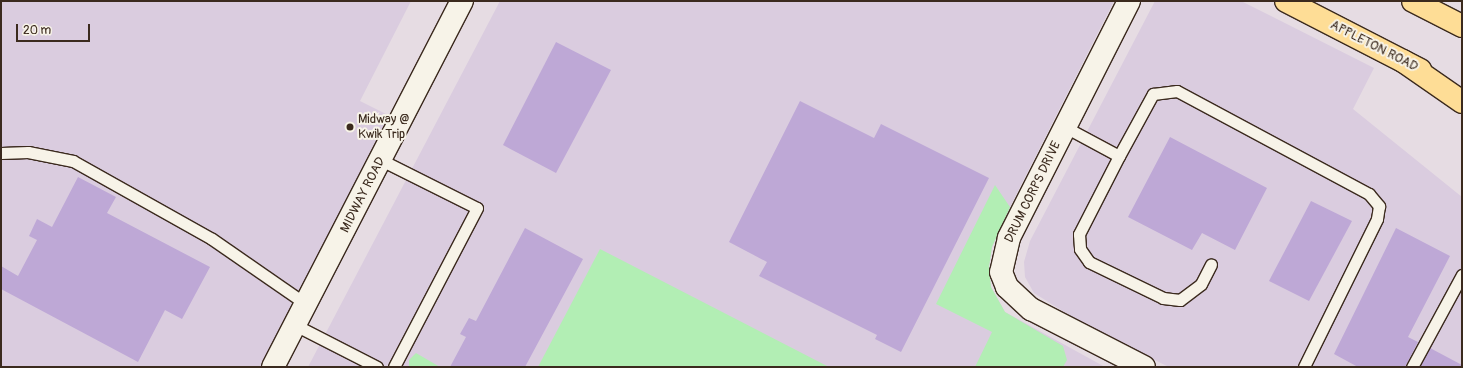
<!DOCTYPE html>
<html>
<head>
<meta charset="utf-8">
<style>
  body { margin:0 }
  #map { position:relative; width:1463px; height:368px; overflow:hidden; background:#e6dce3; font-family:Pangolin,sans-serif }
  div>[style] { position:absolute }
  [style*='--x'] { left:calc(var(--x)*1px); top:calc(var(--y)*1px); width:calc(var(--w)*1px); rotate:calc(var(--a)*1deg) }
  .built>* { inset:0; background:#daccdf }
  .green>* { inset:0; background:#b2eeb4 }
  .building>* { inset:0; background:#bea8d6 }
  .roads { filter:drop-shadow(1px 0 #3b2a1e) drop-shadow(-1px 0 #3b2a1e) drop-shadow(0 1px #3b2a1e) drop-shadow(0 -1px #3b2a1e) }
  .lane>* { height:11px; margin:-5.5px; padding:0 5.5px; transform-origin:5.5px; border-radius:5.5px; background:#f7f3e8 }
  .street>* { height:22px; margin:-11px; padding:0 11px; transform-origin:11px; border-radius:11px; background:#f7f3e8 }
  .secondary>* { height:22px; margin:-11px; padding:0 11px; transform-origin:11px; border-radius:11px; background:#f7f3e8 }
  .primary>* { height:22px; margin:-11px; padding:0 11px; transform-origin:11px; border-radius:11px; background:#fedd96 }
  .highway>* { height:22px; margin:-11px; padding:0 11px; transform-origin:11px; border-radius:11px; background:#fedd96 }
  .dots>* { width:11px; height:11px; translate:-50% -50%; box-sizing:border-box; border:2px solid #f7f3e8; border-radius:50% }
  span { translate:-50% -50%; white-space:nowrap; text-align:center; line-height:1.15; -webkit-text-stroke:4px #f7f3e8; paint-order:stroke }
  .street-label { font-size:13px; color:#3b2a1e }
  .poi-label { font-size:13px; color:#3b2a1e }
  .left { translate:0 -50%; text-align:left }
  .frame { position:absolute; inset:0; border:2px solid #3b2a1e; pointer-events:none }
  .scale { position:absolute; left:16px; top:24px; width:74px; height:18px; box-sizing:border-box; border:2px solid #3b2a1e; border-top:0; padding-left:5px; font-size:12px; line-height:14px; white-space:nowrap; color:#3b2a1e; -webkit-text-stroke:3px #f7f3e8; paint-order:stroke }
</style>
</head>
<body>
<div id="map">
  <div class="built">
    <i style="clip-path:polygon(1px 1px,411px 1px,360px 101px,400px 121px,273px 367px,1px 367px)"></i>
    <i style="clip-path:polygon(500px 1px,1114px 1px,1010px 207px,992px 247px,989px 267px,991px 287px,1005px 312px,1105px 367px,308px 367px)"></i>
    <i style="clip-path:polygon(1155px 1px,1241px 1px,1374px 68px,1353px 109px,1462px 197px,1462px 367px,1169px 367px,1093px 330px,1034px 293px,1025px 277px,1024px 262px,1030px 241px)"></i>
  </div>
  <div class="green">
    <i style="clip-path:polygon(995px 185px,1010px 207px,992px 247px,989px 267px,991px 287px,1005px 312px,1063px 346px,1067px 360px,1063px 367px,975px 367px,992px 332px,936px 304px)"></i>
    <i style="clip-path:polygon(600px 249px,829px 367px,538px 367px)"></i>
    <i style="clip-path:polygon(416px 353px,440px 367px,409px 367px,409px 360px)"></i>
  </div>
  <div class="building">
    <i style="clip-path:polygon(556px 42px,611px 70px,556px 173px,503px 145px)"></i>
    <i style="clip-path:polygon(800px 101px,874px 138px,881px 124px,989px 178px,901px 352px,875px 339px,877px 335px,759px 276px,767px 262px,729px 242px)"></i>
    <i style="clip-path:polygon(1170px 137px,1267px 188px,1235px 250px,1202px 233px,1192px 250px,1128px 217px)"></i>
    <i style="clip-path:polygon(78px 177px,116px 197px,107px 213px,210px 267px,182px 319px,165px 310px,138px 362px,1px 289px,1px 266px,18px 276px,37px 240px,29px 236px,37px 219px,52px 227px)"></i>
    <i style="clip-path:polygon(1311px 201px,1352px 221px,1309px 301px,1269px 281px)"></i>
    <i style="clip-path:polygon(525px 228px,583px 259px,525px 367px,450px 367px,466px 337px,460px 334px,469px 318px,476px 321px)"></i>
    <i style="clip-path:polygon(1396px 228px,1450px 256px,1408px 337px,1418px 342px,1405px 367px,1358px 367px,1334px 354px)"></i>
    <i style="clip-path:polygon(1430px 348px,1462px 365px,1462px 367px,1420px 367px)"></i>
  </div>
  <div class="roads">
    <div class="lane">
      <i style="--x:1065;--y:127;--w:61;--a:28.2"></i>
      <i style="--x:1119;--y:156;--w:71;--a:-61.3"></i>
      <i style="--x:1153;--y:94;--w:24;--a:-7"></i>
      <i style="--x:1177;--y:91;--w:218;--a:28.2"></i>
      <i style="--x:1369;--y:194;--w:16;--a:50"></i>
      <i style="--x:1379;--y:206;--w:13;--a:99"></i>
      <i style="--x:1377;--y:219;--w:165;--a:116.3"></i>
      <i style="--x:1;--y:153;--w:27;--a:-2"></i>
      <i style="--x:28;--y:152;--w:46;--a:11.3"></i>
      <i style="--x:73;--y:161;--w:159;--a:29.3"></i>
      <i style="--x:212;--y:239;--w:114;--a:34.7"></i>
      <i style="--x:1119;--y:156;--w:88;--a:117.1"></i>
      <i style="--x:1079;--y:234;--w:15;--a:86"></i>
      <i style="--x:1080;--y:249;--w:16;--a:55"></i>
      <i style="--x:1089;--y:262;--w:82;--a:25.9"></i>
      <i style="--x:1163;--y:298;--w:17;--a:7"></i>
      <i style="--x:1180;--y:300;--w:26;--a:-37"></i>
      <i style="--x:1201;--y:284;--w:22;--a:-63"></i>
      <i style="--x:381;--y:160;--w:107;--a:26.6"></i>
      <i style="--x:477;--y:208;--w:179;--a:117.6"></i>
      <i style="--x:295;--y:325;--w:92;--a:27.1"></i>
      <i style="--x:1412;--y:367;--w:105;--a:-61.5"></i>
    </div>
    <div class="street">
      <i style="--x:1129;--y:1;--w:266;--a:116.9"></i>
      <i style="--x:1009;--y:238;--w:35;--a:103"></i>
      <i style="--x:1001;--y:272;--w:16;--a:68"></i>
      <i style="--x:1007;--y:287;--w:33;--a:43"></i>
      <i style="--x:1031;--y:309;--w:127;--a:27.2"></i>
    </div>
    <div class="secondary">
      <i style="--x:273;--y:367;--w:412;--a:-62.7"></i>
    </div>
    <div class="primary">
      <i style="--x:1286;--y:1;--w:151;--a:27.2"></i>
      <i style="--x:1413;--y:1;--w:55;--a:27"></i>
    </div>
    <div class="highway">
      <i style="--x:1403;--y:61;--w:72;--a:34.8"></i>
    </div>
  </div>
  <div class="dots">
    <i style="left:350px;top:127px;background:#3b2a1e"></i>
  </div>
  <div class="street-label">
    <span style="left:1374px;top:46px;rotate:27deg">APPLETON ROAD</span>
    <span style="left:1033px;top:192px;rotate:-64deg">DRUM CORPS DRIVE</span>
    <span style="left:363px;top:195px;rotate:-63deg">MIDWAY ROAD</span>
  </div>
  <div class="poi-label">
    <span class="left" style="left:358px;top:127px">Midway @<br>Kwik Trip</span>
  </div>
  <div class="frame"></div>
  <div class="scale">20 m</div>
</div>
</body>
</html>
